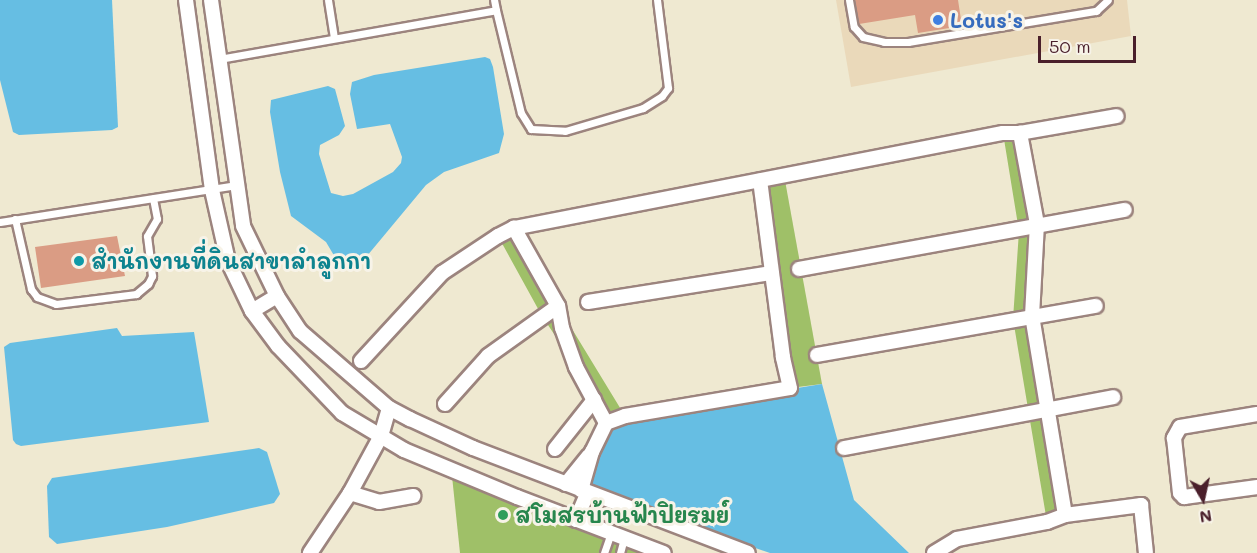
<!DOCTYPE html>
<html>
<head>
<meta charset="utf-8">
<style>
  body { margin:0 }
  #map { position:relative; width:1257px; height:553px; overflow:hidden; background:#efe9d1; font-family:Mali,"Playpen Sans Thai",sans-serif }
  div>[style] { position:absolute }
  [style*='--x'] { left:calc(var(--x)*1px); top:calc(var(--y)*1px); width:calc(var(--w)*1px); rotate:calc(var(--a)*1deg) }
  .built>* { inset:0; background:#ead9ba }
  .green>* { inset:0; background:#9fc068 }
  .water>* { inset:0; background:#66bee3 }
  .building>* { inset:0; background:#da9c84 }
  .roads { filter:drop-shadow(2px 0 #9c847e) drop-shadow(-2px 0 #9c847e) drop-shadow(0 2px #9c847e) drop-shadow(0 -2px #9c847e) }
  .service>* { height:7px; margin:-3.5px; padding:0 3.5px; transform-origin:3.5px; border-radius:3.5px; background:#fff }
  .minor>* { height:14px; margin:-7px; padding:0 7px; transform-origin:7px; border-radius:7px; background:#fff }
  .dots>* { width:16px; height:16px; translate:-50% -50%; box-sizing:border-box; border:3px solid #f7f3e8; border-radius:50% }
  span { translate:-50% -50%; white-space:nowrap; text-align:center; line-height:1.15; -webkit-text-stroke:6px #f7f3e8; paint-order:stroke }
  .shop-label { font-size:21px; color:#366cbe; font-weight:700 }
  .left { translate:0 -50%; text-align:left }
  .culture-label { font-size:21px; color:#0d838f; font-weight:700 }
  .leisure-label { font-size:21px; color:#27864d; font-weight:700 }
  .north { position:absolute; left:1173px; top:469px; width:60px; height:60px; -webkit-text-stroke:4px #f7f3e8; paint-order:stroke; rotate:171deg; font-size:16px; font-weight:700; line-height:24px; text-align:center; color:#4a1f2b }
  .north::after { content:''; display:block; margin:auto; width:21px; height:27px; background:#4a1f2b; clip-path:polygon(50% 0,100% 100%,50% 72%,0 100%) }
  .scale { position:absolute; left:1038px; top:36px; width:98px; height:27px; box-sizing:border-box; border:3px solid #4a1f2b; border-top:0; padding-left:8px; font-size:18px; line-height:21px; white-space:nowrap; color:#4a1f2b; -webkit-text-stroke:4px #f7f3e8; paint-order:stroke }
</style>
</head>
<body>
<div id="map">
  <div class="built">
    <i style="clip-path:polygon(836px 0,1127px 0,1131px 36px,851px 87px)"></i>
  </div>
  <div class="green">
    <i style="clip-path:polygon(1003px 133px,1020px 133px,1037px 224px,1032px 316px,1065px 515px,1047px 522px,1013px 319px,1019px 231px)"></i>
    <i style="clip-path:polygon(784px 175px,822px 384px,790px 388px,760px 180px)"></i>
    <i style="clip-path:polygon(514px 228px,558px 306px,625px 416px,606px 423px,576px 367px,542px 316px,498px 236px)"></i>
    <i style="clip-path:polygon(452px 476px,649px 553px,460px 553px)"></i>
  </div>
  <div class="water">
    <i style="clip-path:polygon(0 0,112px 0,118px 127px,112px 130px,19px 135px,13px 132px,0 80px)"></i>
    <i style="clip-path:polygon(485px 57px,490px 59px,493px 67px,504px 134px,499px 153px,444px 172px,426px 185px,357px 268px,352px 271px,342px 269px,326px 242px,291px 216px,280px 172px,270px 112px,271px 100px,328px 86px,335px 89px,345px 126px,339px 135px,320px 145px,319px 154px,331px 193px,343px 196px,353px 194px,393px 172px,401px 163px,402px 157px,390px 124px,357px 129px,350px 94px,352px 82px,374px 75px)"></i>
    <i style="clip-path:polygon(117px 328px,122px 336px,194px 332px,209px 422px,21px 446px,16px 444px,13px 440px,4px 347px,10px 343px)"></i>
    <i style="clip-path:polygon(822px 384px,854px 500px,909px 553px,770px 553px,583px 488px,607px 428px,625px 416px)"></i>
    <i style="clip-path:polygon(259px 448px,267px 452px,280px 494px,274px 503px,167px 527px,57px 544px,49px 537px,47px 486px,52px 478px)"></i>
  </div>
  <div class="building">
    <i style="clip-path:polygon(855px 0,958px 0,962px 26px,918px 33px,915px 15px,859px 24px)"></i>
    <i style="clip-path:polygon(117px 236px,125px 276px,41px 288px,35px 247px)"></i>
  </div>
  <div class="roads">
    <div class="service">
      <i style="--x:328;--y:0;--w:38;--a:81"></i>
      <i style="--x:849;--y:0;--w:27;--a:80"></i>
      <i style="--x:854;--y:27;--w:13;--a:48"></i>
      <i style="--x:863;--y:37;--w:22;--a:13"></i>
      <i style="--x:884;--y:42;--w:24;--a:0"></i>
      <i style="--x:908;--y:42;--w:191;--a:-9.4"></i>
      <i style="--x:1096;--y:11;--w:16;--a:-43"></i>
      <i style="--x:496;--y:10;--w:106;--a:76.4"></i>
      <i style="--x:521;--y:113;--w:19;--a:58"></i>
      <i style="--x:531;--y:129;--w:34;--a:3"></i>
      <i style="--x:565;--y:131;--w:81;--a:-16.4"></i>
      <i style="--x:643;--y:108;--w:22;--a:-32"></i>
      <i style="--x:662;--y:96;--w:10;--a:-53"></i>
      <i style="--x:668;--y:88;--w:89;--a:-97.1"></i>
      <i style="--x:219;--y:59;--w:281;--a:-10"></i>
      <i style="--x:496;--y:10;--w:10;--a:-101"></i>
      <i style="--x:15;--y:219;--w:72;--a:77.1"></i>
      <i style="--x:31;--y:289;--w:10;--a:53"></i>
      <i style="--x:37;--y:297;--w:20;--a:20"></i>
      <i style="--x:56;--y:304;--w:81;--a:-7.1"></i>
      <i style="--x:136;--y:294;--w:16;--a:-40"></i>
      <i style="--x:148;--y:284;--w:9;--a:-63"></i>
      <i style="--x:152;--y:276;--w:40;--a:-97.1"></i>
      <i style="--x:147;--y:236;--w:20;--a:-60"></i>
      <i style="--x:157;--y:219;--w:21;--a:-101"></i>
      <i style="--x:0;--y:222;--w:238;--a:-8.9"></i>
      <i style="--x:604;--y:553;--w:21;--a:-71"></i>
      <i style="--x:620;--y:553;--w:16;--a:-75"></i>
    </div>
    <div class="minor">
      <i style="--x:186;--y:0;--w:192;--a:82.2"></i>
      <i style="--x:212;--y:190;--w:73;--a:77.3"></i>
      <i style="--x:228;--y:261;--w:55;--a:64.4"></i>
      <i style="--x:252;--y:311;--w:44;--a:53.4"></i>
      <i style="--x:278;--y:346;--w:93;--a:46.3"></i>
      <i style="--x:342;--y:413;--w:72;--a:30.8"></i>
      <i style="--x:404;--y:450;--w:122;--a:22.6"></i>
      <i style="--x:517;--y:497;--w:157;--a:20.9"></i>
      <i style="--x:211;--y:0;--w:228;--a:81.9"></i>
      <i style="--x:243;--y:226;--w:78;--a:64.1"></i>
      <i style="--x:277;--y:296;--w:42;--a:56.7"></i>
      <i style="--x:300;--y:331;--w:118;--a:40.9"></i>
      <i style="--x:389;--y:408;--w:24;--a:28"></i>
      <i style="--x:410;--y:419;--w:69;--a:24.7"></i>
      <i style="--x:473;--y:448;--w:294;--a:20.9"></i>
      <i style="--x:799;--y:269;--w:331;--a:-10.3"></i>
      <i style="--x:588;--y:302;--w:186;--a:-9"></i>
      <i style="--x:252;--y:311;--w:29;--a:-31"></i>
      <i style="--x:817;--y:355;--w:283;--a:-10"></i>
      <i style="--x:361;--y:361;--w:120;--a:-47.4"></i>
      <i style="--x:442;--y:273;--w:67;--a:-33.5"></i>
      <i style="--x:498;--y:236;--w:18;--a:-27"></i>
      <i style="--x:445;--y:404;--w:64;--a:-48.1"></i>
      <i style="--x:488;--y:356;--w:86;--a:-35.5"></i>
      <i style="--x:1257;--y:414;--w:78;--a:170.4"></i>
      <i style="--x:1180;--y:427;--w:13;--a:119"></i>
      <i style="--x:1174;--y:438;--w:55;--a:83.8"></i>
      <i style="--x:1180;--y:493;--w:6;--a:45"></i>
      <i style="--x:1184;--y:497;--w:74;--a:-7.8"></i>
      <i style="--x:606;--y:423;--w:20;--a:-20"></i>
      <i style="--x:625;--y:416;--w:167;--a:-9.6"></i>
      <i style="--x:790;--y:388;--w:32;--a:-103"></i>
      <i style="--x:783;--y:357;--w:178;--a:-97.4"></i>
      <i style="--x:844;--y:448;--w:274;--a:-10.7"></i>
      <i style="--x:555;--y:449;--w:63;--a:-51.5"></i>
      <i style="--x:566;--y:484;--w:36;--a:-51"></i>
      <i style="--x:581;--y:490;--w:40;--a:-74"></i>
      <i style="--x:592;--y:452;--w:32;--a:-64"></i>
      <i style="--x:606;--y:423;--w:64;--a:-118.2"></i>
      <i style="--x:576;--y:367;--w:41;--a:-109.7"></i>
      <i style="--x:562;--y:328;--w:22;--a:-100"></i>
      <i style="--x:558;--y:306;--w:90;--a:-119.4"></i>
      <i style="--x:514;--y:228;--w:498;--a:-11"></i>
      <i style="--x:1003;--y:133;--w:17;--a:0"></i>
      <i style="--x:1020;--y:133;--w:98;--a:-9.9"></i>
      <i style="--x:350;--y:493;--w:30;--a:17"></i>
      <i style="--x:379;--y:502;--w:35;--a:-10"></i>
      <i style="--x:1065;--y:515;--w:77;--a:-7.5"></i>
      <i style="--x:1141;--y:505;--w:48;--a:84.1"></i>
      <i style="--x:576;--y:520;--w:30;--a:-67"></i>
      <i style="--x:310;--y:553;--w:72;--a:-56.3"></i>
      <i style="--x:350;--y:493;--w:65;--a:-61.5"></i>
      <i style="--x:381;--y:436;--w:29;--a:-74"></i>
      <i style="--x:934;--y:553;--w:27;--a:-31"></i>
      <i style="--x:957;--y:539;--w:92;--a:-10.7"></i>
      <i style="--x:1047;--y:522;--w:19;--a:-21"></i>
      <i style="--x:1065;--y:515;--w:202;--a:-99.4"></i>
      <i style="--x:1032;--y:316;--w:92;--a:-86.9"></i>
      <i style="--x:1037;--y:224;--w:93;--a:-100.6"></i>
    </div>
  </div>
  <div class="dots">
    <i style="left:938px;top:20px;background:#3f7fe0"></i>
    <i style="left:79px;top:261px;background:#0f9aa8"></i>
    <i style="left:503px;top:515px;background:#2e9e5b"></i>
  </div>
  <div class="shop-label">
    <span class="left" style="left:950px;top:20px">Lotus's</span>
  </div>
  <div class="culture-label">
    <span class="left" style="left:91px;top:261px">สำนักงานที่ดินสาขาลำลูกกา</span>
  </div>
  <div class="leisure-label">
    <span class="left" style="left:515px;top:515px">สโมสรบ้านฟ้าปิยรมย์</span>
  </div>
  <div class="north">N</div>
  <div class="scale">50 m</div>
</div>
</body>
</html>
